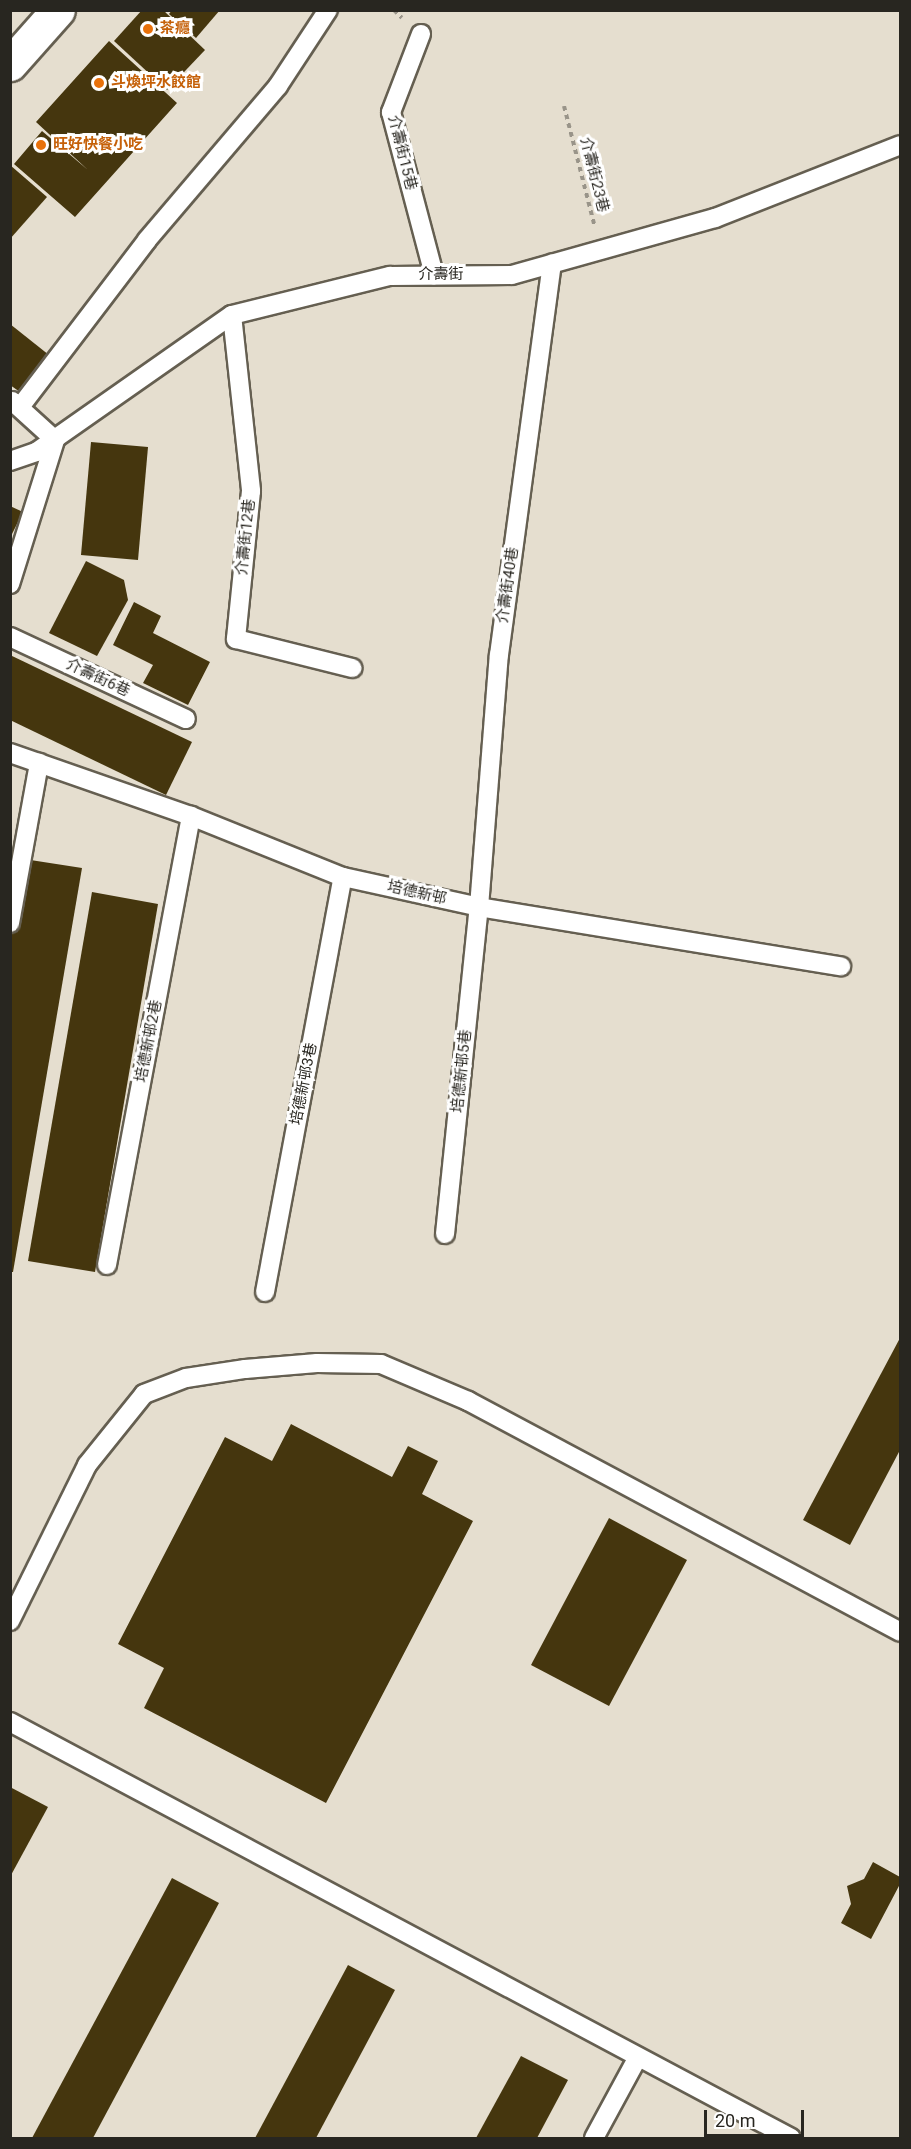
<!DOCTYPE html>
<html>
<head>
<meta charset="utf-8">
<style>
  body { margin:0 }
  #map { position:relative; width:911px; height:2149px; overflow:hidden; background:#e5decf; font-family:Roboto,"Noto Sans TC",sans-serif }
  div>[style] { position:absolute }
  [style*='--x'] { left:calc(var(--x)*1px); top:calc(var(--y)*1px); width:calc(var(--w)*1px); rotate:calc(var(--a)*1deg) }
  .building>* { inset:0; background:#45360e }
  .path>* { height:4px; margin-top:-2px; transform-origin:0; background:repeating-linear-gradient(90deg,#999489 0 4.5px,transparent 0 9px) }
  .roads { filter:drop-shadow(2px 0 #655f51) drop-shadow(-2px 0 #655f51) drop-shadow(0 2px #655f51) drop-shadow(0 -2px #655f51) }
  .lane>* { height:18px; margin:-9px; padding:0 9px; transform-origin:9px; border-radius:9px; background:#fff }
  .secondary>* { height:33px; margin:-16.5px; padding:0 16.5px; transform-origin:16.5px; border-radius:16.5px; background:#fff }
  .dots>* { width:16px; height:16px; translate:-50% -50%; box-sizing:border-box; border:3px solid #fff; border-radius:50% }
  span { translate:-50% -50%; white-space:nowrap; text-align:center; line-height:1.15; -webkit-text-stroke:6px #fff; paint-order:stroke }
  .food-label { font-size:15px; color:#c56008; font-weight:700 }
  .left { translate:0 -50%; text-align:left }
  .street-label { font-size:15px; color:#282620 }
  .frame { position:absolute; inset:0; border:12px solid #282620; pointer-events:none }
  .scale { position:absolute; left:704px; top:2110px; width:100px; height:27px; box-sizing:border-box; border:3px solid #282620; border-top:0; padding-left:8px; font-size:18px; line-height:21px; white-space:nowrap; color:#282620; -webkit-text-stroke:4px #fff; paint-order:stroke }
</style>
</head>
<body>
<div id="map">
  <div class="building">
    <i style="clip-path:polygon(142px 10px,163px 10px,205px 50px,167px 90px,114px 41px)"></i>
    <i style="clip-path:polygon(172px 10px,220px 10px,196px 38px,169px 14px)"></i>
    <i style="clip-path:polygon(109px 41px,177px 103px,75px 217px,14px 164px,42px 131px,88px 170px,36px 122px)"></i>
    <i style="clip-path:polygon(10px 165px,47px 197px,10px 239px)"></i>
    <i style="clip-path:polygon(10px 324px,49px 355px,20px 392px,10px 385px)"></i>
    <i style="clip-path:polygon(91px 442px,148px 447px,138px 560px,81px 555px)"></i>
    <i style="clip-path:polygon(10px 506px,23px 512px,10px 538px)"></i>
    <i style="clip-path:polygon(86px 561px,124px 580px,128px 600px,97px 656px,49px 633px)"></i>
    <i style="clip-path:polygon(134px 602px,161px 616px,153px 633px,210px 662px,188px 705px,143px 683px,153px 665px,113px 645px)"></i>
    <i style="clip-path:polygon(10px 655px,192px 742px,166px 795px,10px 720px)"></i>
    <i style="clip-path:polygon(24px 859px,82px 868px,13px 1272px,10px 1272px,10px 943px)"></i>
    <i style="clip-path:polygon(92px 892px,158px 904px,95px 1272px,28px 1261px)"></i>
    <i style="clip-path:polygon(900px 1338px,900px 1450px,850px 1545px,803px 1520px)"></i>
    <i style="clip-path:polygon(291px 1424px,392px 1477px,408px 1446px,438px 1461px,422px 1494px,473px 1521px,326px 1803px,144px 1708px,164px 1668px,118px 1644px,225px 1437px,272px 1461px)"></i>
    <i style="clip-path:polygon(609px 1518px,687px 1560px,609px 1706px,531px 1665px)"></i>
    <i style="clip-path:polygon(10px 1787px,48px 1807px,10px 1877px)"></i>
    <i style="clip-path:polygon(873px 1862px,900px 1877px,900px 1884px,871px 1939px,841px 1923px,851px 1904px,847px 1886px,864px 1879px)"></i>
    <i style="clip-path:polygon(172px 1878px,219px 1903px,93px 2138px,32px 2138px)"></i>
    <i style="clip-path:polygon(348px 1965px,395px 1990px,316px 2138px,255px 2138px)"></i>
    <i style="clip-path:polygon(521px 2056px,568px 2080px,537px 2138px,476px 2138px)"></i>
  </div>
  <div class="path">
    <i style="--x:394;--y:10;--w:11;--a:45"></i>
    <i style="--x:564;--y:106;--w:122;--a:75.7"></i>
  </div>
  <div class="roads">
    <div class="lane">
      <i style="--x:421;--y:34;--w:84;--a:111"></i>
      <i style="--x:391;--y:112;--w:169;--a:75.2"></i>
      <i style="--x:232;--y:315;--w:177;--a:83.8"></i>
      <i style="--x:251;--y:491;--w:149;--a:95.8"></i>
      <i style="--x:236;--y:639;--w:120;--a:14"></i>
      <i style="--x:20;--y:407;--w:210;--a:-52.7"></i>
      <i style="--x:147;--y:240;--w:202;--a:-49.6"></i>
      <i style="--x:278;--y:86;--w:91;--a:-56.7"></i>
      <i style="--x:10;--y:461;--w:28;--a:-19"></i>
      <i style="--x:36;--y:452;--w:239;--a:-35"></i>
      <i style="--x:232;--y:315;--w:163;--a:-13.9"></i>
      <i style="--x:390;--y:276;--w:122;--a:-0.5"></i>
      <i style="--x:512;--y:275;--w:211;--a:-15.7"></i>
      <i style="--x:715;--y:218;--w:199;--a:-21.5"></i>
      <i style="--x:10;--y:584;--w:151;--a:-72.6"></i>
      <i style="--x:55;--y:440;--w:58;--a:-137.8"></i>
      <i style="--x:10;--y:637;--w:194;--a:25"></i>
      <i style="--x:10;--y:753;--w:192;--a:19.2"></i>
      <i style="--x:191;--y:816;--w:164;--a:21.9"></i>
      <i style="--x:343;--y:877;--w:139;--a:12.4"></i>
      <i style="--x:479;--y:907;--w:367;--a:9.3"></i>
      <i style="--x:10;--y:923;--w:163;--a:-79.7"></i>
      <i style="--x:445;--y:1234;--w:329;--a:-84.1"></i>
      <i style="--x:479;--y:907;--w:253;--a:-85.5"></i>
      <i style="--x:499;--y:655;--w:395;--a:-82.3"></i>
      <i style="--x:107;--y:1265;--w:457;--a:-79.4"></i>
      <i style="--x:265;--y:1292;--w:422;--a:-79.4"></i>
      <i style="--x:10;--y:1621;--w:174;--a:-63.7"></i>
      <i style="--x:87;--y:1465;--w:91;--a:-51.2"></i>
      <i style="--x:144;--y:1394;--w:45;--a:-20.9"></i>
      <i style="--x:186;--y:1378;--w:60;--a:-8.7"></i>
      <i style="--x:245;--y:1369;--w:72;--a:-4.8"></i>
      <i style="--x:317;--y:1363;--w:64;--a:0.9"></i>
      <i style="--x:381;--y:1364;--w:95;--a:23"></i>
      <i style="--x:468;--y:1401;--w:490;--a:28.1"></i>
      <i style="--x:10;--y:1722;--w:885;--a:28.04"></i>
      <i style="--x:594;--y:2138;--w:92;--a:-61.5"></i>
    </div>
    <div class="secondary">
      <i style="--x:10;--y:64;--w:72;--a:-48.4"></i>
    </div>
  </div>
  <div class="dots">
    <i style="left:148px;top:29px;background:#e8710a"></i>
    <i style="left:99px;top:83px;background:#e8710a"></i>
    <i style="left:41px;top:145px;background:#e8710a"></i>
  </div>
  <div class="food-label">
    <span class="left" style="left:160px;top:29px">茶癮</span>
    <span class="left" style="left:111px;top:83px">斗煥坪水餃館</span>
    <span class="left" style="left:53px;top:145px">旺好快餐小吃</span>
  </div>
  <div class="street-label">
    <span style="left:402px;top:153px;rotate:76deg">介壽街15巷</span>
    <span style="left:594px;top:175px;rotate:76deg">介壽街23巷</span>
    <span style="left:441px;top:275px">介壽街</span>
    <span style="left:246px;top:537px;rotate:-84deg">介壽街12巷</span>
    <span style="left:508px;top:585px;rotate:-82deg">介壽街40巷</span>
    <span style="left:98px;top:678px;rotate:25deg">介壽街6巷</span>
    <span style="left:417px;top:893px;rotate:13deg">培德新邨</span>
    <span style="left:149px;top:1041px;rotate:-79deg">培德新邨2巷</span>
    <span style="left:462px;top:1071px;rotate:-84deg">培德新邨5巷</span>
    <span style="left:304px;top:1084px;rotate:-79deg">培德新邨3巷</span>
  </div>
  <div class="frame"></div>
  <div class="scale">20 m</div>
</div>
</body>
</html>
